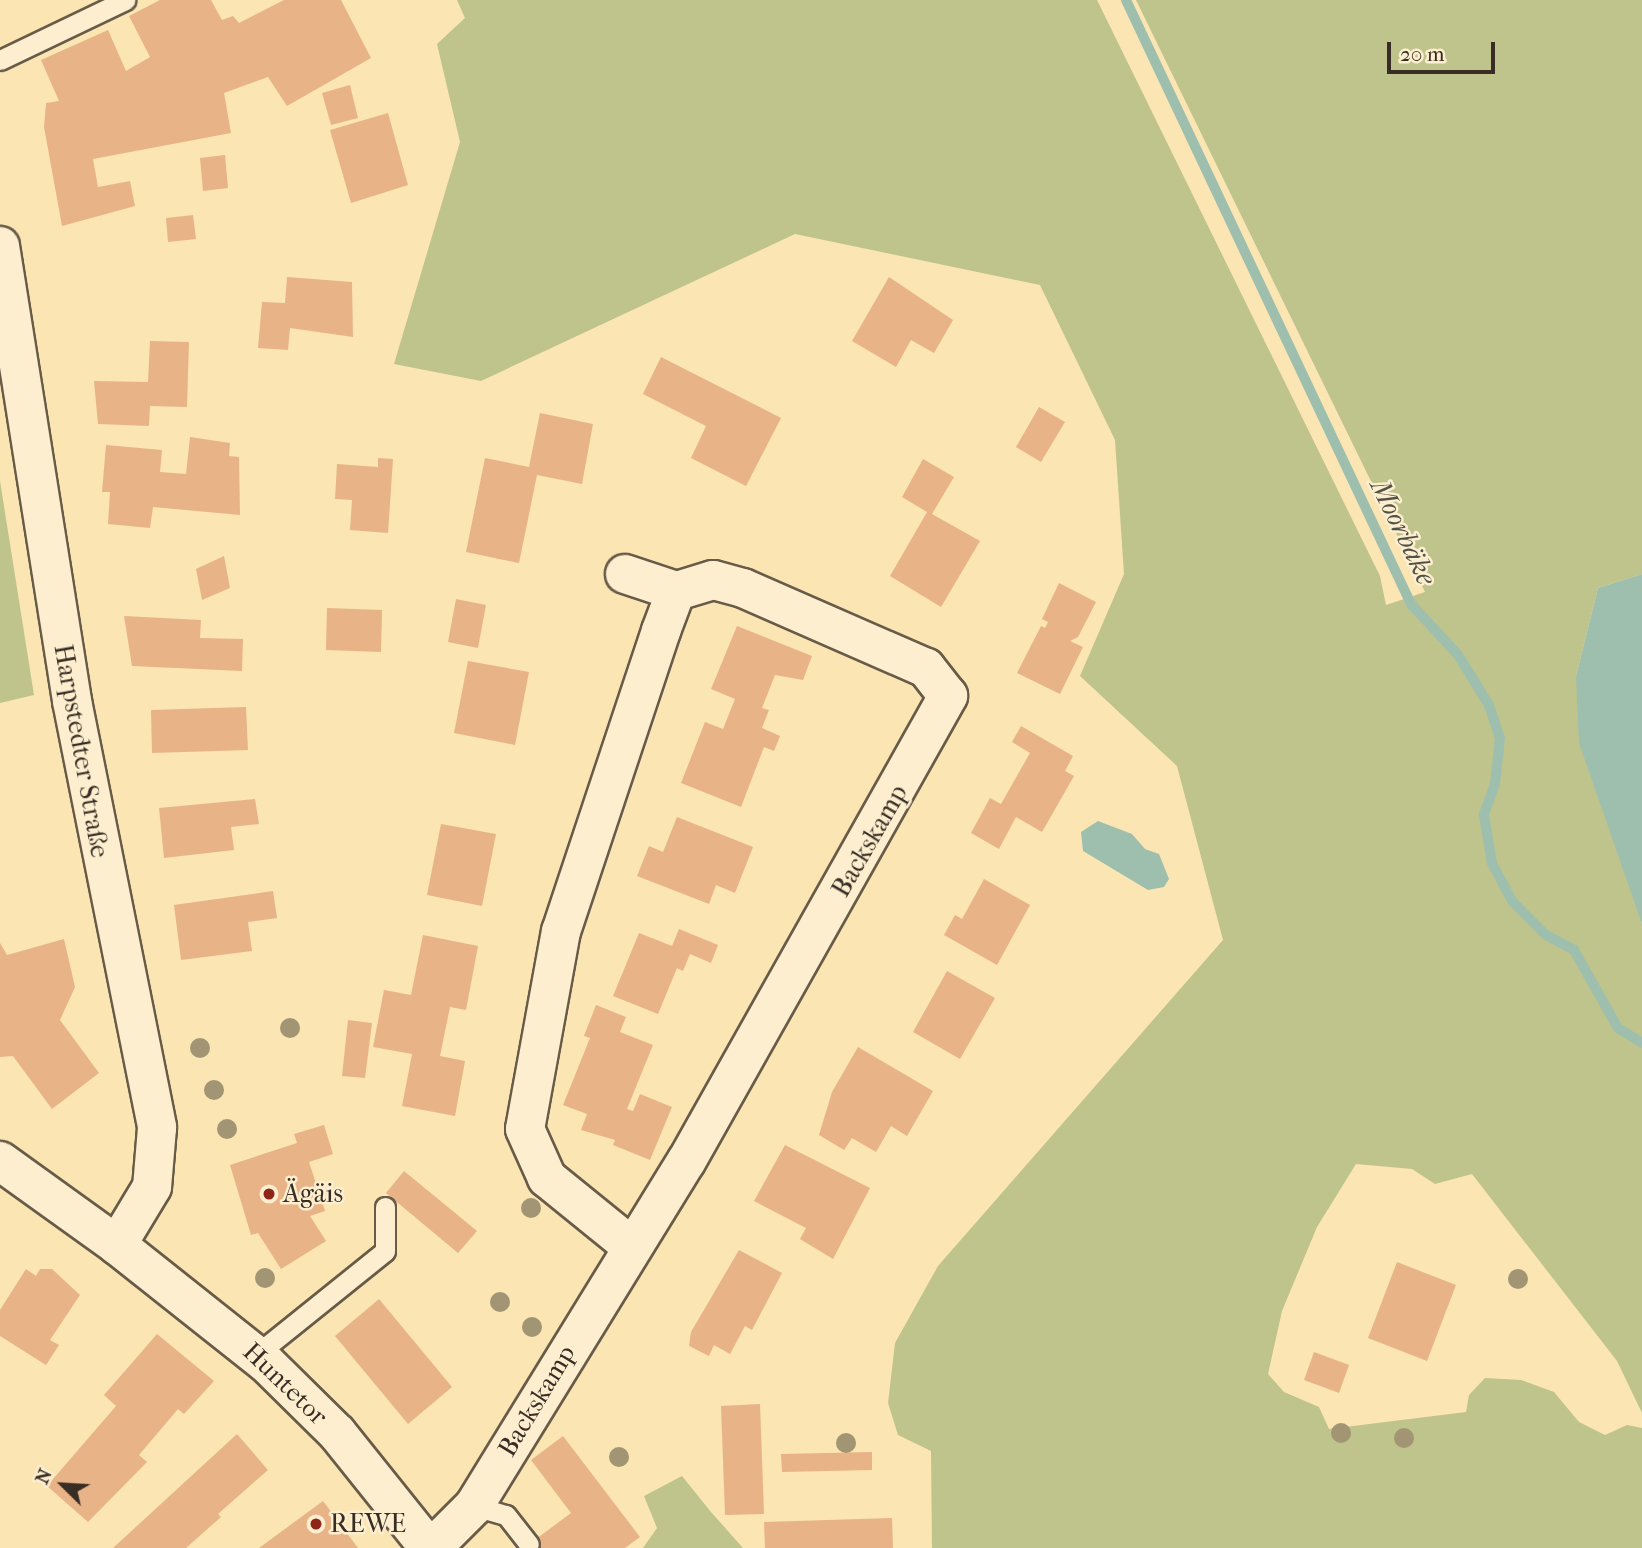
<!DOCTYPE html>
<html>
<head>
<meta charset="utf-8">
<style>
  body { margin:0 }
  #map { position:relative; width:1642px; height:1548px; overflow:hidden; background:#fae5b3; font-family:"IM FELL French Canon",serif }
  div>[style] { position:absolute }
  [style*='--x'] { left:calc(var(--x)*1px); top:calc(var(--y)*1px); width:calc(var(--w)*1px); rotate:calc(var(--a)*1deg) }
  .green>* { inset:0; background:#bfc48c }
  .water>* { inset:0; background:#9ebfae }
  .stream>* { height:10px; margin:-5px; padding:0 5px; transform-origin:5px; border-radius:5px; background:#9ebfae }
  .building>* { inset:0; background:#e9b388 }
  .roads { filter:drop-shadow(2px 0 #685b48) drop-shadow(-2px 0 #685b48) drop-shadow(0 2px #685b48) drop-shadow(0 -2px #685b48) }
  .service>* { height:19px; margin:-9.5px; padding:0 9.5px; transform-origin:9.5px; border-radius:9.5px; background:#fceece }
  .minor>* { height:38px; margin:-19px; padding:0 19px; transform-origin:19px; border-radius:19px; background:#fceece }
  .tertiary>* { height:38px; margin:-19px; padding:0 19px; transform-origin:19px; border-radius:19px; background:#fceece }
  .secondary>* { height:38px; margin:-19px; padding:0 19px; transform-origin:19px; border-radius:19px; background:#fceece }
  .trees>* { width:20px; height:20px; margin:-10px; border-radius:50%; background:#a19573 }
  .dots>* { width:19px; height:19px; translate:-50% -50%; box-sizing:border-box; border:4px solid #fceece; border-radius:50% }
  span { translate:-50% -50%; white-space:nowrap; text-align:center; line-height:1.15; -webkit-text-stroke:5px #fceece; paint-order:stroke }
  .street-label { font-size:26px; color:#372d25 }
  .poi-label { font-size:26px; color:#372d25 }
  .left { translate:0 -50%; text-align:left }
  .water-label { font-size:28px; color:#515247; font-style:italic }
  .north { position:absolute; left:28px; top:1450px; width:70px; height:70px; -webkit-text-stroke:5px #fceece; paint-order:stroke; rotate:294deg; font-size:19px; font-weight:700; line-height:28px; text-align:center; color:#372d25 }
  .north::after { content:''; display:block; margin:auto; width:24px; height:32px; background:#372d25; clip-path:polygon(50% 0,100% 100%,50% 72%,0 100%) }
  .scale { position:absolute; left:1387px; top:42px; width:108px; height:32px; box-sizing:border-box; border:4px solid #372d25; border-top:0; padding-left:9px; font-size:21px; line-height:24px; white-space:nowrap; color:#372d25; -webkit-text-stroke:5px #fceece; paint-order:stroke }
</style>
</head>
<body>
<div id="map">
  <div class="green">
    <i style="clip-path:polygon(457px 0,1097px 0,1380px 576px,1386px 605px,1425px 592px,1136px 0,1642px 0,1642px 574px,1598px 588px,1576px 676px,1642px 924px,1642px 1413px,1617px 1361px,1472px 1174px,1435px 1184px,1412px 1169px,1356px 1164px,1317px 1227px,1282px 1311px,1268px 1374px,1284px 1392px,1319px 1407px,1329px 1429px,1466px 1412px,1469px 1395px,1485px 1378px,1521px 1380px,1554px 1392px,1579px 1422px,1605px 1435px,1627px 1425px,1642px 1428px,1642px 1548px,932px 1548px,931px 1451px,898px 1435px,888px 1403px,895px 1343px,938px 1266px,1223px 940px,1177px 766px,1080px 676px,1124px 574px,1115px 440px,1040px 285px,795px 234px,481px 381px,394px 364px,460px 142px,437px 44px,465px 18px)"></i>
    <i style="clip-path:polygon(0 481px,34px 695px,0 703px)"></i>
    <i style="clip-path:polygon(682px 1476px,711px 1512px,743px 1548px,643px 1548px,657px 1528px,644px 1496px)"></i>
  </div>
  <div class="water">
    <i style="clip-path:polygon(1642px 574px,1642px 924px,1579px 743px,1576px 676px,1598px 588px)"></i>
    <i style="clip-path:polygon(1098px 821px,1132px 834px,1145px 849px,1159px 854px,1169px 879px,1164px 887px,1148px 890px,1083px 851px,1081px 832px)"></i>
  </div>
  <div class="stream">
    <i style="--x:1126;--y:0;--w:668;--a:64.74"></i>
    <i style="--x:1411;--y:604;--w:69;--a:47.3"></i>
    <i style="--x:1458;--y:655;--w:59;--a:58.2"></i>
    <i style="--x:1489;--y:705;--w:35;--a:72"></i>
    <i style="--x:1500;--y:738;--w:46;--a:96.2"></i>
    <i style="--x:1495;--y:784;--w:33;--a:110"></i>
    <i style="--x:1484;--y:815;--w:49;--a:80.5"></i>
    <i style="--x:1492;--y:863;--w:43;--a:62.2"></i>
    <i style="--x:1512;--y:901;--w:48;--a:45"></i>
    <i style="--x:1546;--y:935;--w:32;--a:28"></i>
    <i style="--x:1574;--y:950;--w:90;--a:60.6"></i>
    <i style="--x:1618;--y:1028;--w:28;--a:32"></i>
  </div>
  <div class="building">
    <i style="clip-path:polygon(160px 0,211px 0,222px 20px,233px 16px,239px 23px,284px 0,341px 0,371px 58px,287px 106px,268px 77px,224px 93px,231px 133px,93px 159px,98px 187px,130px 181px,135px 206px,62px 226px,44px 127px,46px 103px,59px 101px,41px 60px,108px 30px,126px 71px,150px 57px,129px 16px)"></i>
    <i style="clip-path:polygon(350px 85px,358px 118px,331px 125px,322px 93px)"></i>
    <i style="clip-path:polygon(388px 113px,408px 185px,351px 203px,330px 130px)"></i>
    <i style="clip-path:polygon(225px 155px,228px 188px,203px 191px,200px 158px)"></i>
    <i style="clip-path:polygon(193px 215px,196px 239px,168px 242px,166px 218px)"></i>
    <i style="clip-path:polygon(287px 277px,352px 282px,353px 337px,290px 328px,288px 350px,258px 348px,262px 302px,285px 303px)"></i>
    <i style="clip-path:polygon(889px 277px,953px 320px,934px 353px,911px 340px,896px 367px,852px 341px)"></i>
    <i style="clip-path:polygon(150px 341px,189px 342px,187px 407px,150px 406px,149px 426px,98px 424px,94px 381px,148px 382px)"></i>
    <i style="clip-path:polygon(661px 357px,781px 418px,746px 486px,691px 458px,706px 426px,643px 394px)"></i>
    <i style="clip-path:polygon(1039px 407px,1065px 422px,1041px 462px,1016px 447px)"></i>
    <i style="clip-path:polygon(540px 413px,593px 424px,582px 484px,537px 475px,519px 563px,466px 552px,485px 458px,529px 467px)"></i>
    <i style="clip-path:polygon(190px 437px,230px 443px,229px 456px,239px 457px,240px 515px,153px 507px,150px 528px,108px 524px,110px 492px,102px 492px,106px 445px,162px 450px,160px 472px,186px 474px)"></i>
    <i style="clip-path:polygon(378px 458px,393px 459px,388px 533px,350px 530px,352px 500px,335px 499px,337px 464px,378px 467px)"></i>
    <i style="clip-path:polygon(923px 459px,954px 477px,932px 514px,980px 541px,941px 607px,890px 576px,927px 512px,902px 497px)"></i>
    <i style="clip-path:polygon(224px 556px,230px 588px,202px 600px,196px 569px)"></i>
    <i style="clip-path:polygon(1059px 583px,1096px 602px,1078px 637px,1070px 641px,1083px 647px,1060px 694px,1017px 673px,1041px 626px,1045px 628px,1048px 622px,1042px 619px)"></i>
    <i style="clip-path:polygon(456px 599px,486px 605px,478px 648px,448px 642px)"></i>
    <i style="clip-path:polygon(327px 608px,382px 610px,381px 652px,326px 650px)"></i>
    <i style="clip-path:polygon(124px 616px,201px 620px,200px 638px,243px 639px,242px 671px,132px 666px)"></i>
    <i style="clip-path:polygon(737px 626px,812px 656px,803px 680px,775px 675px,762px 708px,769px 710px,762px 728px,780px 736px,774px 751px,764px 747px,741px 807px,681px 783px,705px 722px,723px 729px,735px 699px,711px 689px)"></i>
    <i style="clip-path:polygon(468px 661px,529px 672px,515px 745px,454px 733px)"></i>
    <i style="clip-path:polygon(246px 707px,248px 750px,152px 753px,151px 710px)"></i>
    <i style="clip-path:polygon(1021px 726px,1073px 756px,1065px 771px,1074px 776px,1042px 832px,1016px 817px,999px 849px,971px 833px,990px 798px,1001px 804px,1030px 753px,1012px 742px)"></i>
    <i style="clip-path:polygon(255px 799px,259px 824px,231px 827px,234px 850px,164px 858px,159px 808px)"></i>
    <i style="clip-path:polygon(677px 817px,753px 847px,735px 893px,716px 885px,709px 904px,637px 876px,649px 846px,663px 852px)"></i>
    <i style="clip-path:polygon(441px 824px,496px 834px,482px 906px,427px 895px)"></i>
    <i style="clip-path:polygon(984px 879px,1030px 905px,997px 965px,944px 935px,955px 915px,962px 919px)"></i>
    <i style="clip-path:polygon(273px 891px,277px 918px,248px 922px,252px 951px,181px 960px,174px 905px)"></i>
    <i style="clip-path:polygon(679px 929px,718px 945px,711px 963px,690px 954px,683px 971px,677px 968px,658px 1014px,613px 996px,639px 933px,672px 946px)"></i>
    <i style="clip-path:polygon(423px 935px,478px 946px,466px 1010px,450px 1007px,440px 1056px,465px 1061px,455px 1116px,402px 1106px,412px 1054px,373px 1047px,384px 990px,411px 995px)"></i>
    <i style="clip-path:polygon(64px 939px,75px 987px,60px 1020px,99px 1073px,52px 1109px,13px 1056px,0 1057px,0 943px,7px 955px)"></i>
    <i style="clip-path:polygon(947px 971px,995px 998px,960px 1059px,913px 1032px)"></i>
    <i style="clip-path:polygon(596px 1005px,626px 1017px,620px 1032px,653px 1045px,627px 1109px,633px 1111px,640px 1094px,672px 1107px,650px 1160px,613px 1145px,615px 1140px,581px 1130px,587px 1114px,563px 1105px,590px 1038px,584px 1036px)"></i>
    <i style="clip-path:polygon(348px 1020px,372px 1023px,365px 1078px,342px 1076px)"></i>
    <i style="clip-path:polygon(858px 1047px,933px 1091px,907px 1136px,891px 1126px,876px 1152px,852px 1138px,844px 1150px,819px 1135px,832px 1092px)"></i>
    <i style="clip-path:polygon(324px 1125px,333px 1154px,309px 1162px,325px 1211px,310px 1216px,326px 1241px,281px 1269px,258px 1233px,251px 1235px,230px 1165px,297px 1143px,294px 1134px)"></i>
    <i style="clip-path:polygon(785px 1145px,870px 1188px,833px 1259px,800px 1239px,806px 1228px,754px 1201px)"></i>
    <i style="clip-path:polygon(404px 1171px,477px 1231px,458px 1253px,386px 1193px)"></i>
    <i style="clip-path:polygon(739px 1250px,782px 1273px,752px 1330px,745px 1326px,730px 1354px,714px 1345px,709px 1356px,689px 1346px,691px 1332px)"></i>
    <i style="clip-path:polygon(1397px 1262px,1456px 1285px,1427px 1361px,1368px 1338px)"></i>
    <i style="clip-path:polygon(26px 1269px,36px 1276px,40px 1269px,52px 1269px,80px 1295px,50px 1340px,59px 1345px,46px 1365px,0 1336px,0 1310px)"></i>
    <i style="clip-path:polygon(379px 1299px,452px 1387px,408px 1424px,335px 1336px)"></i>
    <i style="clip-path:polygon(157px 1334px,214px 1381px,184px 1414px,178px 1409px,139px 1455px,147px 1462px,88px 1522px,47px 1486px,116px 1406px,104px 1395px)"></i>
    <i style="clip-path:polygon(1314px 1352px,1349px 1365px,1339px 1393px,1304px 1380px)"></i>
    <i style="clip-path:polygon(760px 1404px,764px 1514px,725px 1515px,721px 1406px)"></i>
    <i style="clip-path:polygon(237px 1434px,268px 1470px,218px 1514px,221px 1517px,186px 1548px,113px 1548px)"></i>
    <i style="clip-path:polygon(563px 1436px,640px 1537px,625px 1548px,524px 1548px,571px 1513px,531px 1460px)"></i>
    <i style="clip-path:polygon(872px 1452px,872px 1470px,782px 1472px,781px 1454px)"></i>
    <i style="clip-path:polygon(323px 1501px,358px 1548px,259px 1548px)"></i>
    <i style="clip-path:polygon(892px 1518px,893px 1548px,765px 1548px,764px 1522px)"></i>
  </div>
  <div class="roads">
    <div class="service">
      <i style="--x:0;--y:60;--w:139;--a:-25.6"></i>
      <i style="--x:257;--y:1354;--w:164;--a:-38.8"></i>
      <i style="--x:385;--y:1251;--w:44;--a:-90"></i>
      <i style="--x:474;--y:1506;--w:33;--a:16"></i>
      <i style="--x:506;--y:1515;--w:37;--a:52"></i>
    </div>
    <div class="minor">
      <i style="--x:625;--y:574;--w:54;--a:18.4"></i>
      <i style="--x:432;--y:1548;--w:59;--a:-45"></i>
      <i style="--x:474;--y:1506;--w:404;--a:-58.4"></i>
      <i style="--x:686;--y:1162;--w:535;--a:-60.65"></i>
      <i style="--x:948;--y:696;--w:36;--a:-128"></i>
      <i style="--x:926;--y:668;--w:200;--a:-156.4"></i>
      <i style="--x:743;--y:588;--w:31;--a:-165"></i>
      <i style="--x:713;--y:580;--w:39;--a:163"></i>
      <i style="--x:676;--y:591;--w:43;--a:110.6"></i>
      <i style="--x:661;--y:631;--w:316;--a:108.4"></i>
      <i style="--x:561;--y:931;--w:201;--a:100.3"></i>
      <i style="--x:525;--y:1129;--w:54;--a:65.8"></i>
      <i style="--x:547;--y:1178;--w:108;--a:39"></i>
    </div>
    <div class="tertiary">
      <i style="--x:117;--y:1245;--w:190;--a:38.4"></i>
      <i style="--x:266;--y:1363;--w:100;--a:44.6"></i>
      <i style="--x:337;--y:1433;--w:147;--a:51.3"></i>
    </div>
    <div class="secondary">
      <i style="--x:0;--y:246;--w:461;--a:81"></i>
      <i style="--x:72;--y:701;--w:435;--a:78.7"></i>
      <i style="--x:157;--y:1128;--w:59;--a:94.8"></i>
      <i style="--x:152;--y:1187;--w:68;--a:121.1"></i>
      <i style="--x:117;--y:1245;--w:144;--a:-144.3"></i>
    </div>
  </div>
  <div class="trees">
    <i style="left:290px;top:1028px"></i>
    <i style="left:200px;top:1048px"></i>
    <i style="left:214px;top:1090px"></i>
    <i style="left:227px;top:1129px"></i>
    <i style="left:531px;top:1208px"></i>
    <i style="left:265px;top:1278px"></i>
    <i style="left:1518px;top:1279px"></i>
    <i style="left:500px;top:1302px"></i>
    <i style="left:532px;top:1327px"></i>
    <i style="left:1341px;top:1433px"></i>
    <i style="left:1404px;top:1438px"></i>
    <i style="left:846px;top:1443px"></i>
    <i style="left:619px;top:1457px"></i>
  </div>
  <div class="dots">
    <i style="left:269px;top:1194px;background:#8f2418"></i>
    <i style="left:316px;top:1524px;background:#8f2418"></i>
  </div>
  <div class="street-label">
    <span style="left:81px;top:751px;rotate:80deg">Harpstedter Straße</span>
    <span style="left:870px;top:841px;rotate:-60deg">Backskamp</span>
    <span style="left:285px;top:1384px;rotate:44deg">Huntetor</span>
    <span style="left:537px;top:1401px;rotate:-59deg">Backskamp</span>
  </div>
  <div class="poi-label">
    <span class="left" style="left:283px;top:1194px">Ägäis</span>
    <span class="left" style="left:330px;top:1524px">REWE</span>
  </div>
  <div class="water-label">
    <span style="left:1403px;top:532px;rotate:64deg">Moorbäke</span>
  </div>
  <div class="north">N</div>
  <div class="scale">20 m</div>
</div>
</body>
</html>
